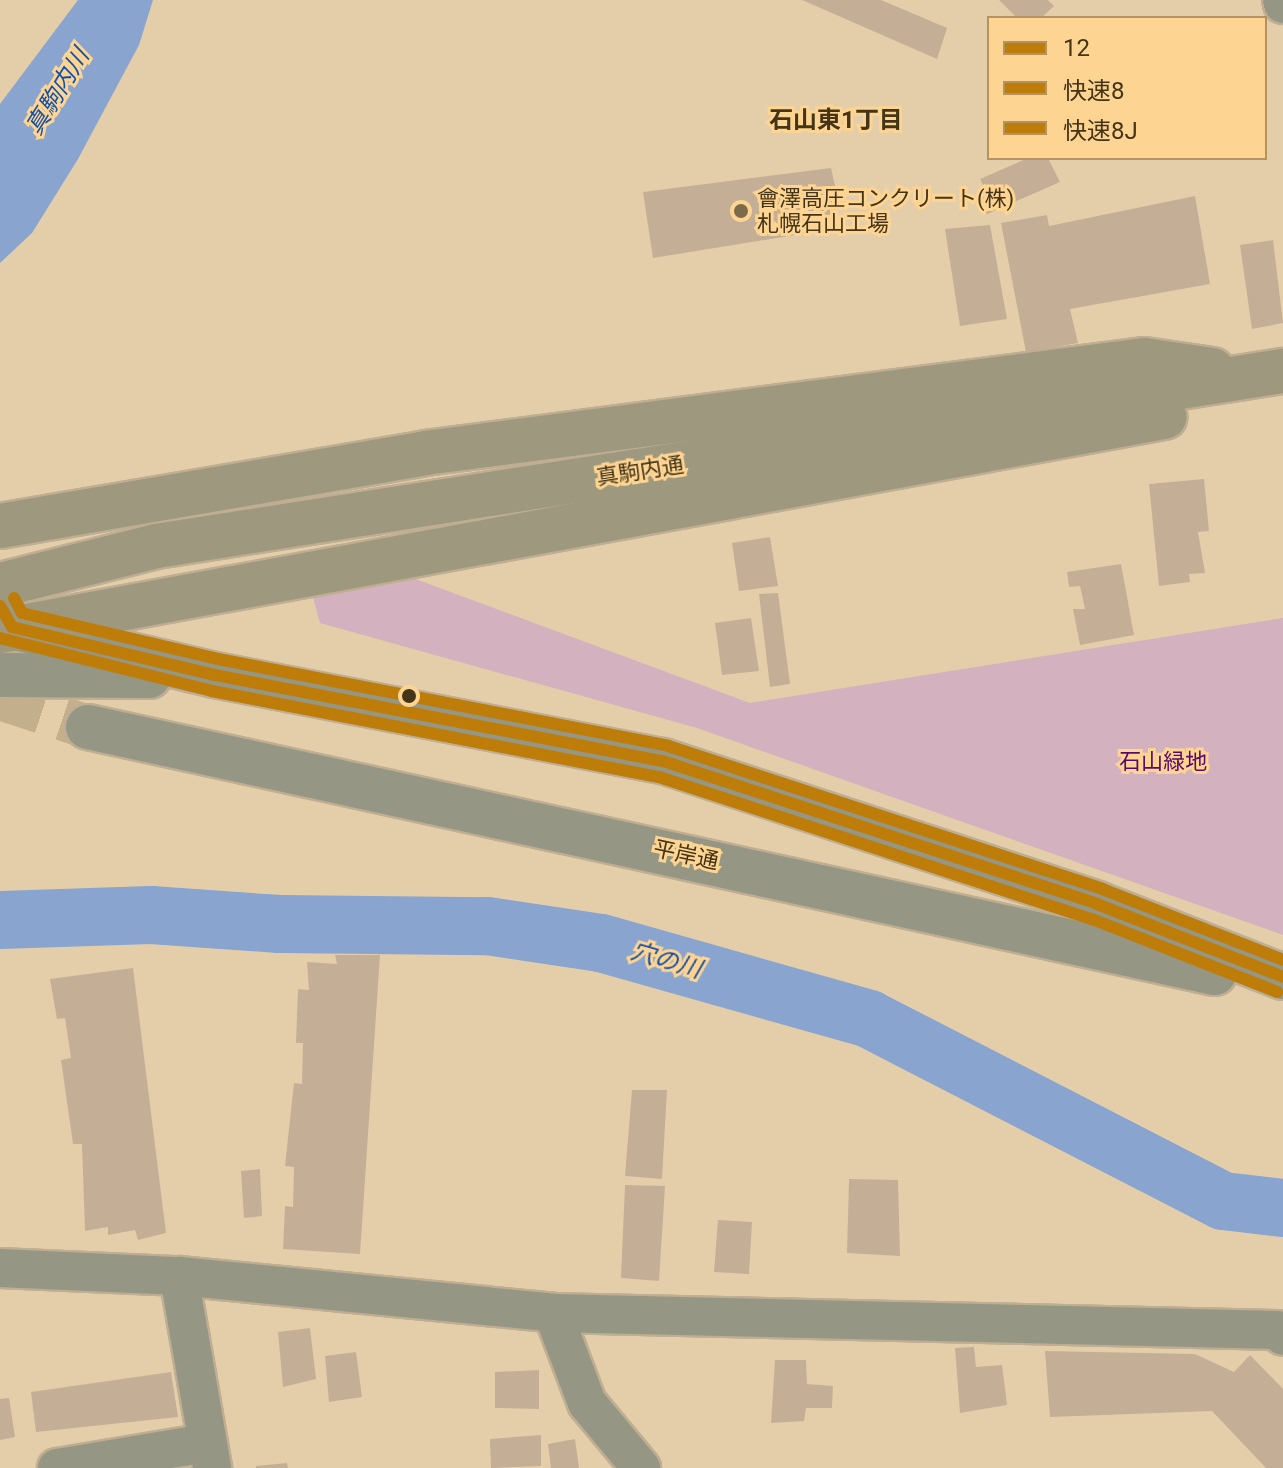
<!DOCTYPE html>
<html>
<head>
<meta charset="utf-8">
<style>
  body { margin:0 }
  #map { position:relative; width:1283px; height:1468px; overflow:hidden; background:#e4ceaa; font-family:Roboto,"Noto Sans JP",sans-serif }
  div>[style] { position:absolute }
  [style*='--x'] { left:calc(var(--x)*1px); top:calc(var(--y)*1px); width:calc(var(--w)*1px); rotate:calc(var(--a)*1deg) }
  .green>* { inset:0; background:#d3b1bf }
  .water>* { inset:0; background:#88a4cf }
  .river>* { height:58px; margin:-29px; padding:0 29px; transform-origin:29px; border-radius:29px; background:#88a4cf }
  .building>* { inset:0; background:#c4af96 }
  .tertiary-tunnel>* { height:44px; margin-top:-22px; transform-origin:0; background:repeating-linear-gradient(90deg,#c4af8d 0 44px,transparent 0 66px) }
  .roads { filter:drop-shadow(2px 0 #bfae92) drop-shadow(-2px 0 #bfae92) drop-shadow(0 2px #bfae92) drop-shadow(0 -2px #bfae92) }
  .minor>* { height:38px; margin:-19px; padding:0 19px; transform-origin:19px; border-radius:19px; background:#959684 }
  .tertiary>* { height:44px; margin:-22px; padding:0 22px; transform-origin:22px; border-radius:22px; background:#959684 }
  .trunk>* { height:44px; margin:-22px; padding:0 22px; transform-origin:22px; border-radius:22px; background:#9e987e }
  .bus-1>* { height:12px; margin:-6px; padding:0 6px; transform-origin:6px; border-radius:6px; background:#be7d08 }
  .bus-2>* { height:12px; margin:-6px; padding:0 6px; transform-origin:6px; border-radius:6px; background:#be7d08 }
  .bus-3>* { height:12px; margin:-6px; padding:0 6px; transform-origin:6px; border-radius:6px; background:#be7d08 }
  .dots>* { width:22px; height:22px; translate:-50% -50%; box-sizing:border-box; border:4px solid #fdd491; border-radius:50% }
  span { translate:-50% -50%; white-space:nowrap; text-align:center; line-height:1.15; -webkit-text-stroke:6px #fdd491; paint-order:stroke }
  .poi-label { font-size:22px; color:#443418 }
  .left { translate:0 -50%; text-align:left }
  .street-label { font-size:22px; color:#443418 }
  .park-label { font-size:22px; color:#59086b }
  .water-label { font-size:24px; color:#1250aa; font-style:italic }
  .neighbourhood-label { font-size:24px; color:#443418; font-weight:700 }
  .legend { position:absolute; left:987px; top:16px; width:280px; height:144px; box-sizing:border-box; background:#fdd491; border:2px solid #b39461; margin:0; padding:10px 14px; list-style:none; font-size:24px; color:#443418 }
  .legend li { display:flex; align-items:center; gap:16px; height:40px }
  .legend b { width:40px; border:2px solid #b39461 }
</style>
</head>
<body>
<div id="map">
  <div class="green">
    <i style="clip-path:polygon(402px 574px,750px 703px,1283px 618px,1283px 935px,697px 728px,320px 623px,312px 594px)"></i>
  </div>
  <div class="water">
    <i style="clip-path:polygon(78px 0,153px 0,139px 45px,78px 159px,32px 233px,0 263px,0 104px)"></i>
  </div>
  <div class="river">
    <i style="--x:0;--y:920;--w:151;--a:-1.9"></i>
    <i style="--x:151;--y:915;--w:129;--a:4"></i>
    <i style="--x:280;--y:924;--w:207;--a:0.6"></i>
    <i style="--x:487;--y:926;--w:115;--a:8.5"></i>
    <i style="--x:601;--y:943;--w:279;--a:15.8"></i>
    <i style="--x:869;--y:1019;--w:398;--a:27.2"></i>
    <i style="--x:1223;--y:1201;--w:60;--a:6.7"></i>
  </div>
  <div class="building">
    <i style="clip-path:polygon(802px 0,881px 0,947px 28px,937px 59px)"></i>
    <i style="clip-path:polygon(999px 0,1048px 0,1054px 6px,1041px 18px,1017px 18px)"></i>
    <i style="clip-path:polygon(1028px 158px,1048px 158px,1060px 182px,985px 215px,978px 198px,987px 193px,980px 179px)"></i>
    <i style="clip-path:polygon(831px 168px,840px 207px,832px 216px,806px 219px,808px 233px,653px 258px,643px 192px)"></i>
    <i style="clip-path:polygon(1195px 196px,1210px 284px,1070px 309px,1078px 343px,1026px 352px,1001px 223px,1047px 215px,1049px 226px)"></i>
    <i style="clip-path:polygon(990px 225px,1007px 319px,960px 326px,945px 229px)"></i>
    <i style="clip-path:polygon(1273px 240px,1283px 323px,1252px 329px,1240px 245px)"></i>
    <i style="clip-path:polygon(1204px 479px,1209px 531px,1198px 532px,1205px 573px,1189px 574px,1190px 582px,1159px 586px,1149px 484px)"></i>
    <i style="clip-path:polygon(770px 537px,778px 586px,739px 591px,732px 543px)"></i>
    <i style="clip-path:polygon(1121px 564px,1134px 635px,1080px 645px,1073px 609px,1085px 609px,1080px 586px,1069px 587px,1067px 572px)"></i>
    <i style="clip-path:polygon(778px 593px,790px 684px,770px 687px,759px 594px)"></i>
    <i style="clip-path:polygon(751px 618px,759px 671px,722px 675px,715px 623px)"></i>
    <i style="clip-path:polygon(335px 955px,380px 955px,360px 1254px,283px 1249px,285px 1206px,293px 1207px,294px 1167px,285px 1166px,294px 1083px,302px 1084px,303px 1043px,296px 1043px,298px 989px,309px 990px,307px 962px,337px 964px)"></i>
    <i style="clip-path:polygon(133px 968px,166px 1233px,138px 1240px,135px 1230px,108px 1235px,108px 1227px,85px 1231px,82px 1144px,73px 1144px,61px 1060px,71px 1058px,65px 1018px,57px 1019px,50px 979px)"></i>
    <i style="clip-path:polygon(632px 1090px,667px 1090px,662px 1179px,625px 1176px)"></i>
    <i style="clip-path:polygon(260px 1169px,262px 1216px,244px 1218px,241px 1171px)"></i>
    <i style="clip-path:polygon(849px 1179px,898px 1180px,900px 1256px,847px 1253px)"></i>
    <i style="clip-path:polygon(625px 1185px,665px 1186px,659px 1281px,621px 1278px)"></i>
    <i style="clip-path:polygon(718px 1220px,752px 1222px,749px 1274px,714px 1272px)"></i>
    <i style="clip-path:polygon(310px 1328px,316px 1379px,283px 1387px,278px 1332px)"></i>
    <i style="clip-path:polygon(974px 1347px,976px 1367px,1002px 1365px,1007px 1405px,960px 1413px,955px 1348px)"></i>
    <i style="clip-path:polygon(1045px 1351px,1195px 1354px,1234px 1372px,1250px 1355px,1283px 1389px,1283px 1468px,1266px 1468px,1212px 1411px,1050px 1417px)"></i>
    <i style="clip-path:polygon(356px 1352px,362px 1397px,329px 1402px,325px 1356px)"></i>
    <i style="clip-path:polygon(775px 1360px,806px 1360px,807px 1384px,833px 1386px,832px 1408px,806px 1408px,804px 1421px,771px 1423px)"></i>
    <i style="clip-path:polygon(539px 1370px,539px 1409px,495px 1408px,495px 1372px)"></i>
    <i style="clip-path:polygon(171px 1372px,178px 1417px,36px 1432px,31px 1392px)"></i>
    <i style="clip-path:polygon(9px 1398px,15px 1437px,0 1440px,0 1399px)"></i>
    <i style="clip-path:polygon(541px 1435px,541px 1466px,491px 1468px,490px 1439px)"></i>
    <i style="clip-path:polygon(575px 1439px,579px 1468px,551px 1468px,548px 1444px)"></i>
    <i style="clip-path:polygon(287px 1463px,288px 1468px,256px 1468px,256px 1466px)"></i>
  </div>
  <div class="tertiary-tunnel">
    <i style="--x:0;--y:698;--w:93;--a:18.2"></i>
  </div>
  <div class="roads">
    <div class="minor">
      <i style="--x:1282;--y:0;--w:4;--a:76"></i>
      <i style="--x:0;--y:1268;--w:179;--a:2.6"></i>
      <i style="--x:179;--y:1276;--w:376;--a:5.6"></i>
      <i style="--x:553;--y:1313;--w:724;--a:1.35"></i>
      <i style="--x:1277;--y:1330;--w:8;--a:45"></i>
      <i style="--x:179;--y:1276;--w:195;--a:80.2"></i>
      <i style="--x:553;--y:1313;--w:96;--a:69.3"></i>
      <i style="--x:587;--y:1403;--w:85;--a:50.3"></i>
      <i style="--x:57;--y:1468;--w:152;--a:-9.5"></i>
    </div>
    <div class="tertiary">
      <i style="--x:0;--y:606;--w:24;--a:60"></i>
      <i style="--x:12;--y:627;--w:209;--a:13.3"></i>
      <i style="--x:215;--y:675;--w:456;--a:10.9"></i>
      <i style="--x:663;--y:761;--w:457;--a:18.2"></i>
      <i style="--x:1097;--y:904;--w:200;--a:21.4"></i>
      <i style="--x:0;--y:675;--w:149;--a:0.4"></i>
      <i style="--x:88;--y:727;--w:1153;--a:12.32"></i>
    </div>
    <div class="trunk">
      <i style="--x:0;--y:526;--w:431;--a:-9.7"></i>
      <i style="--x:425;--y:453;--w:725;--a:-7.37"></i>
      <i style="--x:1144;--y:360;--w:69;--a:8.4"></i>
      <i style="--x:0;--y:585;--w:161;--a:-14"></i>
      <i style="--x:156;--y:546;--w:1141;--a:-8.83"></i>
      <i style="--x:0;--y:631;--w:1184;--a:-10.42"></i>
    </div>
  </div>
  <div class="bus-1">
    <i style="--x:0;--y:606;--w:24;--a:60"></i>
    <i style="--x:12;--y:627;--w:209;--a:13.3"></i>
    <i style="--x:215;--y:675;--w:456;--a:10.9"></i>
    <i style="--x:663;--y:761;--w:457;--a:18.2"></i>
    <i style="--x:1097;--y:904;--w:200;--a:21.4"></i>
  </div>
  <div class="bus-2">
    <i style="--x:0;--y:638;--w:219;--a:14"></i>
    <i style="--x:212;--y:691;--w:455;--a:10.9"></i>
    <i style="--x:659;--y:777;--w:456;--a:18.2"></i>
    <i style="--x:1092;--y:919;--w:199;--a:21.5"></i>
  </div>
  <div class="bus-3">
    <i style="--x:14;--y:598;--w:17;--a:62"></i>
    <i style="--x:22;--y:613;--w:201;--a:13.2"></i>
    <i style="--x:218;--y:659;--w:458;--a:10.9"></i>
    <i style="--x:668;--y:746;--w:457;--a:18.2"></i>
    <i style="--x:1102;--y:889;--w:194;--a:21.4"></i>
  </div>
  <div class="dots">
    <i style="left:741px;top:211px;background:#7c6a4b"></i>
    <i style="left:409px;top:696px;background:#443418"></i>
  </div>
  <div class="poi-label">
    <span class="left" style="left:757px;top:211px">會澤高圧コンクリート(株)<br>札幌石山工場</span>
  </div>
  <div class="street-label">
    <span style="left:640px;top:471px;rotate:-9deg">真駒内通</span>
    <span style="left:686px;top:855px;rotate:12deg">平岸通</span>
  </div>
  <div class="park-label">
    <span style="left:1163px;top:762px">石山緑地</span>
  </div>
  <div class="water-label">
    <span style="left:58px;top:92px;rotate:-58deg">真駒内川</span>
    <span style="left:666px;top:961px;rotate:16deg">穴の川</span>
  </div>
  <div class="neighbourhood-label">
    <span style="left:836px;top:121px">石山東1丁目</span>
  </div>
  <ul class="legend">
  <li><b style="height:10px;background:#be7d08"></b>12</li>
  <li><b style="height:10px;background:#be7d08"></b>快速8</li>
  <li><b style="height:10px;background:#be7d08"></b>快速8J</li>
  </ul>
</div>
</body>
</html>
